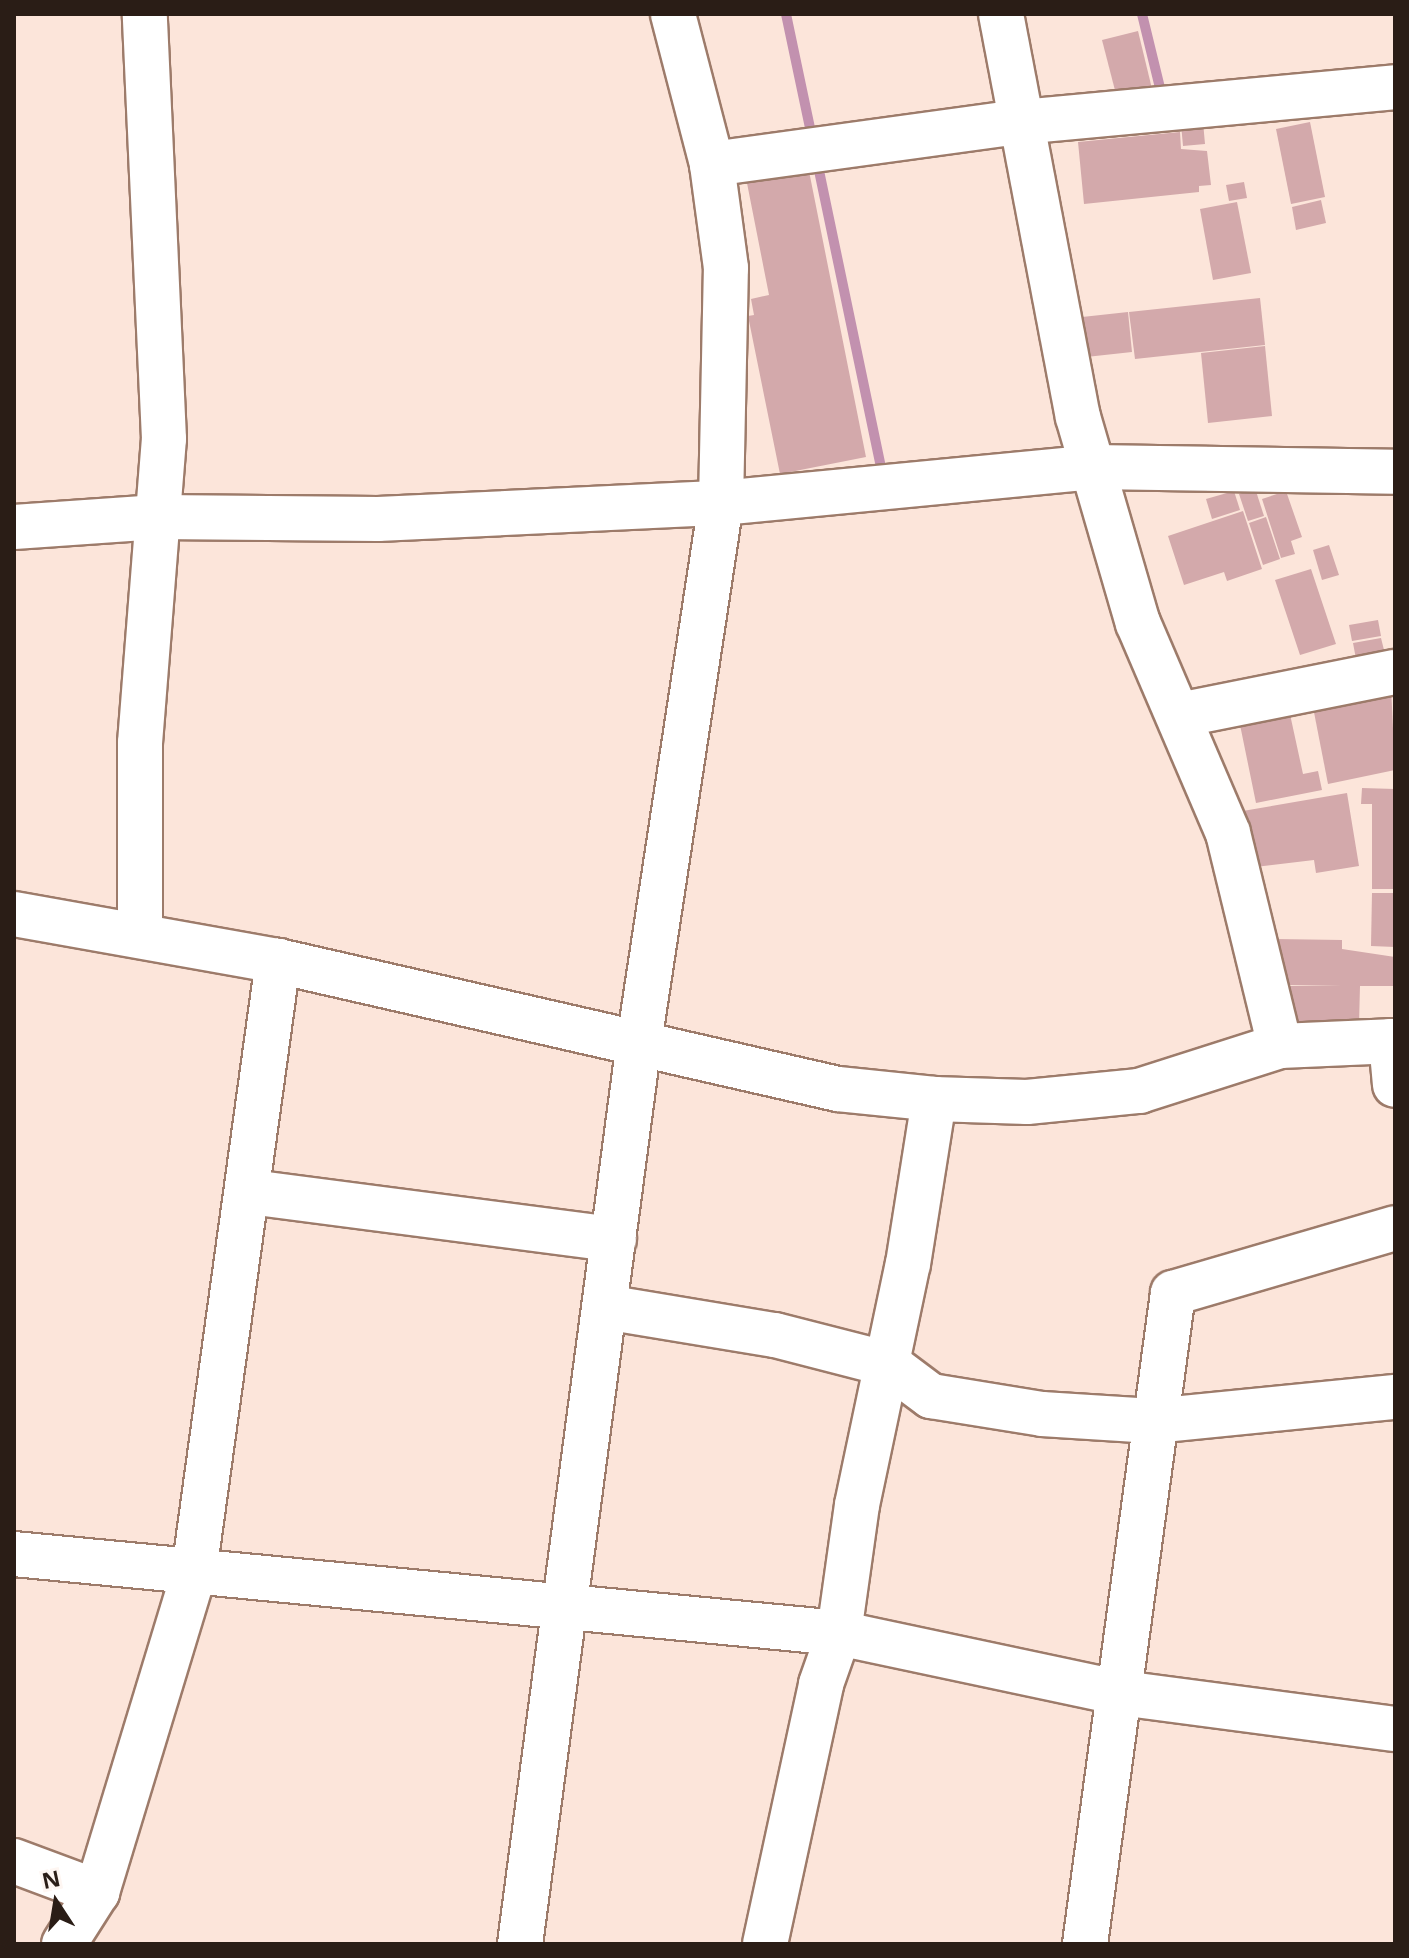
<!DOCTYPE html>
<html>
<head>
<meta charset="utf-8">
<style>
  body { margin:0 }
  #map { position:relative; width:1409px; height:1958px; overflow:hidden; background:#fce5da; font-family:"Open Sans",sans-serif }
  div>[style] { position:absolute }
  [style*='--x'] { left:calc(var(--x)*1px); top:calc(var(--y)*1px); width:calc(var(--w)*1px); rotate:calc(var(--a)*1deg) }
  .stream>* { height:10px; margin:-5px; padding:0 5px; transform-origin:5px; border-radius:5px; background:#c291af }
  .building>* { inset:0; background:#d3a9ab }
  .roads { filter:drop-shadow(2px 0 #9d7b6a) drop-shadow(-2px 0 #9d7b6a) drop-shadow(0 2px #9d7b6a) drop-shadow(0 -2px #9d7b6a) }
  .minor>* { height:44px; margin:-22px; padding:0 22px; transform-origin:22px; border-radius:22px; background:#fff }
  span { translate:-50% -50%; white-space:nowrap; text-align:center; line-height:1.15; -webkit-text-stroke:7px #fef6f2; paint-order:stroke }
  .frame { position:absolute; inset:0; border:16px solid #2a1d16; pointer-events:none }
  .north { position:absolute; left:16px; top:1862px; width:80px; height:80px; -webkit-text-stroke:6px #fef6f2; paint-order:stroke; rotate:348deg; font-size:22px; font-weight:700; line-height:32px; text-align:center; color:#2a1d16 }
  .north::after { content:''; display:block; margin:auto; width:28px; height:36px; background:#2a1d16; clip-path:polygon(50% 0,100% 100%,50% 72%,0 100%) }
</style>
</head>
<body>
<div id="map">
  <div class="stream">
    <i style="--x:786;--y:14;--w:126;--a:78.1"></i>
    <i style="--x:1142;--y:14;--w:80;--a:76.3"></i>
    <i style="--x:817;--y:161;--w:317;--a:78.2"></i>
    <i style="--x:882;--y:471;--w:5;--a:0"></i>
  </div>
  <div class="building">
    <i style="clip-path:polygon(1138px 31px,1153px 93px,1118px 102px,1102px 40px)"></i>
    <i style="clip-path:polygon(1203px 122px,1205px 144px,1183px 146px,1181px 124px)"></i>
    <i style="clip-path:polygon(1310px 122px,1325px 197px,1291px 204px,1276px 129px)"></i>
    <i style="clip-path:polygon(1180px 132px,1181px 149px,1207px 151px,1211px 185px,1199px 186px,1199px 192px,1084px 204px,1078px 142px)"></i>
    <i style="clip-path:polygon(808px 166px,866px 457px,780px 474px,748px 316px,754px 315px,751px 299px,769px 295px,746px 178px)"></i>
    <i style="clip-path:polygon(1244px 182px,1247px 198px,1229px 201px,1226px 185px)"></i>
    <i style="clip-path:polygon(1321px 200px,1326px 223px,1296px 230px,1292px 207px)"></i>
    <i style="clip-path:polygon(1237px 202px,1251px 273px,1213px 280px,1200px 209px)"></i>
    <i style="clip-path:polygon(1260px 298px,1265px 345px,1135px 359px,1129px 312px)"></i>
    <i style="clip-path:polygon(1128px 312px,1132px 352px,1077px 358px,1073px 318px)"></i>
    <i style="clip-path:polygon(1265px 346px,1272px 416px,1208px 423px,1201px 353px)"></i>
    <i style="clip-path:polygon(1255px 488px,1264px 516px,1248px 521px,1239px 494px)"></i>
    <i style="clip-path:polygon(1234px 491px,1240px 510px,1212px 519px,1206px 499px)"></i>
    <i style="clip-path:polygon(1286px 491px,1302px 537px,1291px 541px,1295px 554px,1281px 558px,1262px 499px)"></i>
    <i style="clip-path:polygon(1243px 511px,1262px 569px,1227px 581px,1224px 572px,1184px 585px,1168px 536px)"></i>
    <i style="clip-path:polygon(1266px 517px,1280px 559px,1263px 565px,1249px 523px)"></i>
    <i style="clip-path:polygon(1329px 545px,1339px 575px,1322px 580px,1313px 550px)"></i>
    <i style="clip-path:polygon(1311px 569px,1336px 644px,1300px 655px,1275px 580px)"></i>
    <i style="clip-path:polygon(1378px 620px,1381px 636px,1352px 641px,1349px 625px)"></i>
    <i style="clip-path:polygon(1381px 638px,1385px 654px,1356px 659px,1353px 643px)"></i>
    <i style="clip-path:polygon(1391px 686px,1395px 770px,1328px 784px,1312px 702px)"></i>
    <i style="clip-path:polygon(1288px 705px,1303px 774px,1318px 771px,1322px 790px,1256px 803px,1238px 715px)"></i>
    <i style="clip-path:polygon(1362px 788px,1395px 789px,1395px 889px,1372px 889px,1372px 804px,1361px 804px)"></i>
    <i style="clip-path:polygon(1347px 793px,1359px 866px,1316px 873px,1314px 860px,1247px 868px,1237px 812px)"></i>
    <i style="clip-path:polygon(1372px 893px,1395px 893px,1395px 947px,1371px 946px)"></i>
    <i style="clip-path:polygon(1275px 939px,1342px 940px,1342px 949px,1395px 957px,1395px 986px,1360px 986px,1359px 1025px,1286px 1024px,1287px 986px,1342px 985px,1275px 985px)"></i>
  </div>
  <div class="roads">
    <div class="minor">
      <i style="--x:1001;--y:14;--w:410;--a:79.2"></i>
      <i style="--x:1078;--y:417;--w:215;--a:73.8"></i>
      <i style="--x:1138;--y:623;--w:228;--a:66.8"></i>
      <i style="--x:1228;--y:833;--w:219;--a:76.3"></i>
      <i style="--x:712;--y:164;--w:311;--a:-7.8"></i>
      <i style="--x:1020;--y:122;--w:377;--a:-5.3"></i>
      <i style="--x:14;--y:527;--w:144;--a:-4"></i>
      <i style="--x:158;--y:517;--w:220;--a:0.5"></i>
      <i style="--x:378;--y:519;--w:343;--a:-2.7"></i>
      <i style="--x:721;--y:503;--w:235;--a:-88.8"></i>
      <i style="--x:726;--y:268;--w:105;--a:-97.7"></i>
      <i style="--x:712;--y:164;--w:155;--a:-104.6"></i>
      <i style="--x:1179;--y:715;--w:220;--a:-11.3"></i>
      <i style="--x:14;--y:914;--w:268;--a:10.1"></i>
      <i style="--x:278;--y:961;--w:574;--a:12.88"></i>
      <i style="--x:838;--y:1089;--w:97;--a:5.9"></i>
      <i style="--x:934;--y:1099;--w:93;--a:1.8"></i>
      <i style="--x:1027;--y:1102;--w:113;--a:-5.6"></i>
      <i style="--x:1139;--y:1091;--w:148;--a:-17.7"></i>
      <i style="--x:1280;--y:1046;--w:115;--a:-2.5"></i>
      <i style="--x:140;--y:933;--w:190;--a:-90"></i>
      <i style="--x:140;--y:743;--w:305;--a:-85.5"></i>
      <i style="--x:164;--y:439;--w:425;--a:-92.6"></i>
      <i style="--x:1391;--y:1041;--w:44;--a:84.8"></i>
      <i style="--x:250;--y:1192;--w:367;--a:7.4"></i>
      <i style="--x:605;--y:1307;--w:172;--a:9.4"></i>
      <i style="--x:775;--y:1335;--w:117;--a:14.4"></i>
      <i style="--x:888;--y:1364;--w:54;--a:36.7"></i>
      <i style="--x:931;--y:1396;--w:112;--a:9.2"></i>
      <i style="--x:1042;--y:1414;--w:111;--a:3.6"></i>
      <i style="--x:1153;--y:1421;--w:243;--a:-5.7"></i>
      <i style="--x:14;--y:1554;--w:829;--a:5.47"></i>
      <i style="--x:839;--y:1633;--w:288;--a:12"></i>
      <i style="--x:1121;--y:1693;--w:276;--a:7.5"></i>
      <i style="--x:14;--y:1861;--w:89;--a:20.5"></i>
      <i style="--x:64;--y:1944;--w:62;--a:-57.6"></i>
      <i style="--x:97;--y:1892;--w:334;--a:-73.1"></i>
      <i style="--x:194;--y:1572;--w:617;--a:-82.17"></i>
      <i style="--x:520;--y:1944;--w:910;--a:-82.48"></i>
      <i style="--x:639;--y:1042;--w:545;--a:-81.35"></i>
      <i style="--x:721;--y:503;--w:374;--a:-5.5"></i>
      <i style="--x:1093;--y:467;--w:302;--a:0.9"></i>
      <i style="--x:765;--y:1944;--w:266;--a:-77.8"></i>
      <i style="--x:821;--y:1684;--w:54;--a:-70.6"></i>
      <i style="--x:839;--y:1633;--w:129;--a:-82"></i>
      <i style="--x:857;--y:1505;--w:246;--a:-78.1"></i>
      <i style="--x:908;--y:1264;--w:167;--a:-81"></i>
      <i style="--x:1085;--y:1944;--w:657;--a:-82.3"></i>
      <i style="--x:1173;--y:1293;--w:231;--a:-16.3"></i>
    </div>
  </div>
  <div class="frame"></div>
  <div class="north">N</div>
</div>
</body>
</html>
